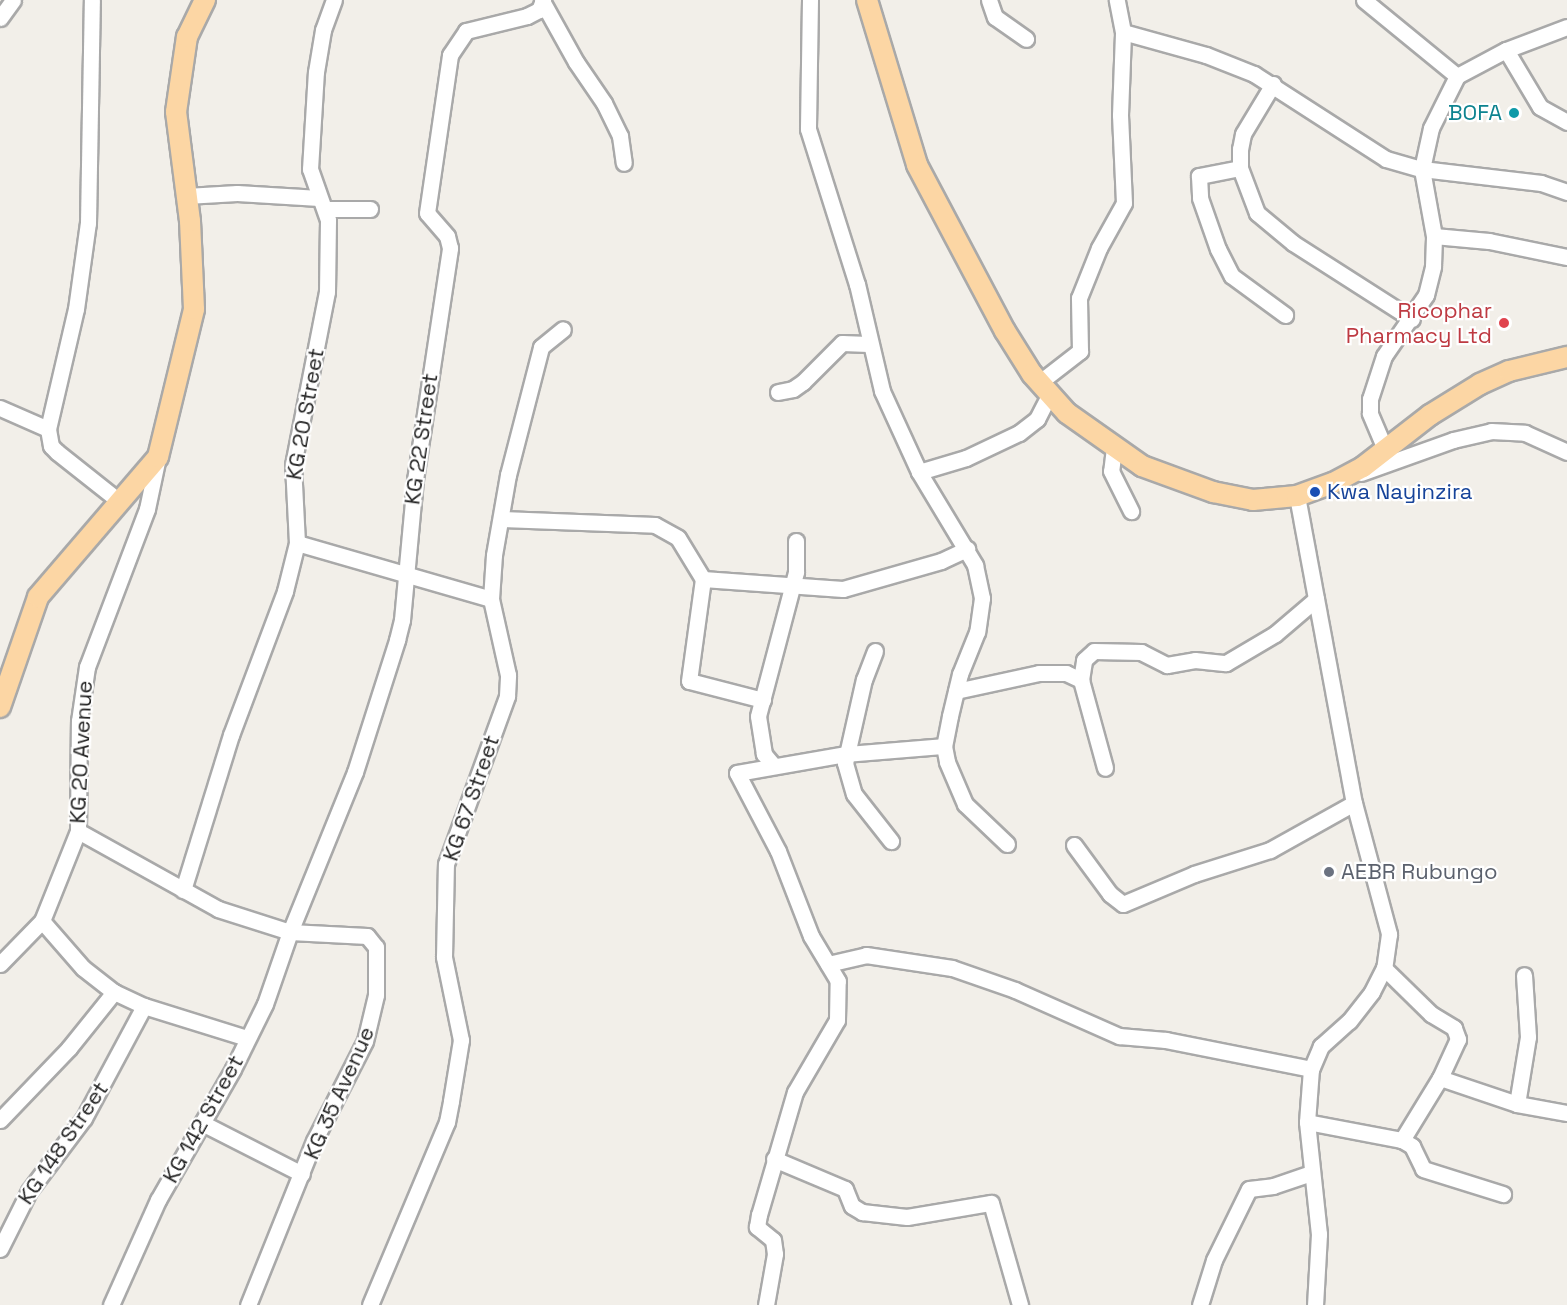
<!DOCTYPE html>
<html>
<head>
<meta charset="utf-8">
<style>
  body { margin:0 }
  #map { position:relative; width:1567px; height:1305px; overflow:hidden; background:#f2efe9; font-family:"Space Grotesk",sans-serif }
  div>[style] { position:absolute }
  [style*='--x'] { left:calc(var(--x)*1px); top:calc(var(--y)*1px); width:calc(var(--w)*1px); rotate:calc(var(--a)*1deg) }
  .roads { filter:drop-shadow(2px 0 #a9a9a9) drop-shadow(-2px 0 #a9a9a9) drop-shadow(0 2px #a9a9a9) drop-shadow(0 -2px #a9a9a9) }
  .minor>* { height:15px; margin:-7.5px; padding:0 7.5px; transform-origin:7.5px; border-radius:7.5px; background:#fff }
  .major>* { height:20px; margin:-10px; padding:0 10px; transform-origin:10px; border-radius:10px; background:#fcd6a4 }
  .dots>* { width:16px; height:16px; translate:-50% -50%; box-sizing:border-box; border:3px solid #fff; border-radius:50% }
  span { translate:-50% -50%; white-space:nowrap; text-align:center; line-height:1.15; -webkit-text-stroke:4.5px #fff; paint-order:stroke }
  .culture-label { font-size:22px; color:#0d838f }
  .right { translate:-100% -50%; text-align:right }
  .health-label { font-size:22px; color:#be3a42 }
  .street-label { font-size:22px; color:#222 }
  .transit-label { font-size:22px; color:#164399 }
  .left { translate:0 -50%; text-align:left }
  .worship-label { font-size:22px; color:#5b616d }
</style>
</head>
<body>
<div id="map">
  <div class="roads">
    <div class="minor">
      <i style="--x:810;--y:0;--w:129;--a:90.9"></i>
      <i style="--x:808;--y:129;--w:163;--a:72.5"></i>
      <i style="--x:857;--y:284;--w:110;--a:76.8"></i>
      <i style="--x:882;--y:391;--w:89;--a:65.4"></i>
      <i style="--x:919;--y:472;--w:109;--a:58.9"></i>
      <i style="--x:975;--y:565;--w:34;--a:78"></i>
      <i style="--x:982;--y:598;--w:34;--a:98"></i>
      <i style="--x:977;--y:632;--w:45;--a:112"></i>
      <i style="--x:960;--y:674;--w:43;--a:103.4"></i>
      <i style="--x:950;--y:716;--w:31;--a:101"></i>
      <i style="--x:944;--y:746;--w:16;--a:79"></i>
      <i style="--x:947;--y:762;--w:46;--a:66.8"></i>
      <i style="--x:965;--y:804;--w:58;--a:43.6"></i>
      <i style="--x:989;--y:0;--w:18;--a:71"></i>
      <i style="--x:995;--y:17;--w:38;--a:35"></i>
      <i style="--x:1364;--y:0;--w:120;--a:39.3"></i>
      <i style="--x:542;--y:1;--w:70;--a:60.9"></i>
      <i style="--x:576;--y:62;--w:50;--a:55.7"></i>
      <i style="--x:604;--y:103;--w:37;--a:64"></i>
      <i style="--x:620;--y:136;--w:27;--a:82"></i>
      <i style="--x:0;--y:18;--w:22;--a:-54"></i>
      <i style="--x:1123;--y:32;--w:86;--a:15.5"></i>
      <i style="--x:1206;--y:55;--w:52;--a:21.6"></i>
      <i style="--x:1254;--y:74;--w:157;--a:32.8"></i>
      <i style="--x:1386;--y:159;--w:37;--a:16"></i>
      <i style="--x:1422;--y:169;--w:120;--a:6.7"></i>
      <i style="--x:1541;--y:183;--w:28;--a:19"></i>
      <i style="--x:1506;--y:50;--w:66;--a:59.2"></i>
      <i style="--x:1540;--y:107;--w:31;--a:29"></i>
      <i style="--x:1273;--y:84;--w:58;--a:121"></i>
      <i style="--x:1243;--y:134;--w:15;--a:101"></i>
      <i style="--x:1240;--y:149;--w:19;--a:90"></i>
      <i style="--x:1240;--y:168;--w:48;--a:69.3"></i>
      <i style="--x:1257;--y:213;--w:47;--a:39.8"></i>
      <i style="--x:1293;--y:243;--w:141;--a:32.6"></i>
      <i style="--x:1240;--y:168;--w:42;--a:169"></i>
      <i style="--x:1199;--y:176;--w:22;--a:87"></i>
      <i style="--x:1200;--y:198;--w:54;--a:70.6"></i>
      <i style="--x:1218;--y:249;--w:30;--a:63"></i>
      <i style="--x:1232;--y:276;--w:66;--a:36.3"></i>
      <i style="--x:186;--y:196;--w:51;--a:-3.4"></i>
      <i style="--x:237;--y:193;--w:82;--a:3.5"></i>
      <i style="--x:326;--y:209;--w:44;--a:0"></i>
      <i style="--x:1434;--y:236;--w:55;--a:5.2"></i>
      <i style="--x:1489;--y:241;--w:80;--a:11.6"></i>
      <i style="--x:1040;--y:382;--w:51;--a:-37.8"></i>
      <i style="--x:1080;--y:351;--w:53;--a:-91.1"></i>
      <i style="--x:1079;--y:298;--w:54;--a:-68.2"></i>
      <i style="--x:1099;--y:248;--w:51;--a:-60.9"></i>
      <i style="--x:1124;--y:203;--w:88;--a:-92.6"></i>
      <i style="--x:1120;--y:115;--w:83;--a:-87.9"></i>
      <i style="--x:1123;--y:32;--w:33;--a:-101"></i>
      <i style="--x:778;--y:392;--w:15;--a:-11"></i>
      <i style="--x:793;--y:389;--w:12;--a:-35"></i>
      <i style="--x:803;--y:382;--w:55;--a:-45"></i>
      <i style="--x:842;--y:343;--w:26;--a:2"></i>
      <i style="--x:0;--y:408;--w:52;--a:23.6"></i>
      <i style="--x:48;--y:429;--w:17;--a:80"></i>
      <i style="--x:51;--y:446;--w:8;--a:45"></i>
      <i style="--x:57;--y:452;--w:80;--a:38.4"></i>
      <i style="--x:48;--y:429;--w:123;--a:-76.9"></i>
      <i style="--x:76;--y:309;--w:87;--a:-82.1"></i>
      <i style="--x:88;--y:223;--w:223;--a:-89"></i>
      <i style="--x:1114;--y:448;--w:23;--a:97"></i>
      <i style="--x:1111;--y:471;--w:45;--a:63.4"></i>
      <i style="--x:1385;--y:449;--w:39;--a:-113"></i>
      <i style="--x:1370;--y:413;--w:14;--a:-90"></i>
      <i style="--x:1370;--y:399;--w:45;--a:-72"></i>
      <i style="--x:1384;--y:356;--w:74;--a:-55.5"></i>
      <i style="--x:1426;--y:295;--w:30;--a:-76"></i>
      <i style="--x:1433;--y:266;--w:30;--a:-88"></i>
      <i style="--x:1434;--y:236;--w:68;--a:-100.2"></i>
      <i style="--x:1422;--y:169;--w:42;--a:-77.6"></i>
      <i style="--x:1431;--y:128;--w:58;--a:-63.4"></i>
      <i style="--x:1457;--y:76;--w:55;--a:-28"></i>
      <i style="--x:1506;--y:50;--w:65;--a:-20.7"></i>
      <i style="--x:919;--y:472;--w:49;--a:-16.6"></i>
      <i style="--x:966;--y:458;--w:59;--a:-25.3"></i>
      <i style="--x:1019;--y:433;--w:23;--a:-38"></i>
      <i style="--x:1037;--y:419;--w:28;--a:-63"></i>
      <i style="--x:1361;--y:473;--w:98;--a:-19.7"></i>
      <i style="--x:1453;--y:440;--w:39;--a:-13"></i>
      <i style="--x:1491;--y:431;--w:34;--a:3"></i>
      <i style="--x:1525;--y:433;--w:46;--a:24.3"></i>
      <i style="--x:1297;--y:496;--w:312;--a:79.5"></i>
      <i style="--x:1354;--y:803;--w:136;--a:75"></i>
      <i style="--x:1389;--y:934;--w:34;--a:98"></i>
      <i style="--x:1384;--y:968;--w:27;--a:117"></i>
      <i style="--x:1372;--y:992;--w:37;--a:128"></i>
      <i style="--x:1349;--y:1021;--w:38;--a:138"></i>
      <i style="--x:1321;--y:1046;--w:25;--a:113"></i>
      <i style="--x:1311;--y:1069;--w:53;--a:94.3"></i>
      <i style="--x:1307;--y:1122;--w:113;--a:83.9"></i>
      <i style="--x:1319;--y:1234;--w:71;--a:93.2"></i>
      <i style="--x:502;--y:519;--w:153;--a:2.2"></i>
      <i style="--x:655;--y:525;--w:26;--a:29"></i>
      <i style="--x:678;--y:538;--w:48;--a:58.6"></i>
      <i style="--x:297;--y:543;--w:202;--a:16.1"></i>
      <i style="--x:875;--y:651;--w:30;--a:111"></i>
      <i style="--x:864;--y:679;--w:86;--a:102.7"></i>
      <i style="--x:845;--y:763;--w:32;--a:74"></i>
      <i style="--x:854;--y:794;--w:60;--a:51.8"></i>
      <i style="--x:1081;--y:680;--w:20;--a:-81"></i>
      <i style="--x:1084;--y:660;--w:13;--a:-42"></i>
      <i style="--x:1094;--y:651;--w:47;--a:1.2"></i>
      <i style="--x:1141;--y:652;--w:29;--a:27"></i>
      <i style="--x:1167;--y:665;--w:28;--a:-10"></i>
      <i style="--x:1195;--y:660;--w:31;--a:6"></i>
      <i style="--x:1226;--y:663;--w:57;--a:-30.6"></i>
      <i style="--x:1275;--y:634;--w:54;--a:-40.5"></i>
      <i style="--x:956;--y:691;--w:85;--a:-12.2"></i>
      <i style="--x:1039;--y:673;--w:27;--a:0"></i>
      <i style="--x:1066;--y:673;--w:17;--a:25"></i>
      <i style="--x:1081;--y:680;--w:91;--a:74.7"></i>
      <i style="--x:763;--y:700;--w:76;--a:-165.6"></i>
      <i style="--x:689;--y:681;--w:103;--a:-82.2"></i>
      <i style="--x:703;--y:579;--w:140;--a:4.1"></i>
      <i style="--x:843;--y:589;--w:102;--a:-15.9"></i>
      <i style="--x:941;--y:561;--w:29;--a:-25"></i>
      <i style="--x:774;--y:766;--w:16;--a:-130"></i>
      <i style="--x:764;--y:754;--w:38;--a:-99"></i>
      <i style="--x:758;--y:716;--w:149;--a:-75.2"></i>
      <i style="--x:796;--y:572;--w:31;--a:-90"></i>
      <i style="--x:78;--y:831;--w:160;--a:29.1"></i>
      <i style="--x:218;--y:909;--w:76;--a:17.7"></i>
      <i style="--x:290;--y:932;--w:77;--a:3"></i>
      <i style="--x:367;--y:936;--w:14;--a:51"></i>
      <i style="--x:376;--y:947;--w:48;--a:90"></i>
      <i style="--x:376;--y:995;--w:47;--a:103.4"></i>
      <i style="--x:365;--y:1041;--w:112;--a:117"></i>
      <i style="--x:314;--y:1141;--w:177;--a:111.9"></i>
      <i style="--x:1074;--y:845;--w:61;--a:53.7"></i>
      <i style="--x:1110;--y:894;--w:16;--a:38"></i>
      <i style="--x:1123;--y:904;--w:77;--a:-22.9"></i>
      <i style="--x:1194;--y:874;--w:80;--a:-17.5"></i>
      <i style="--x:1270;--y:850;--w:96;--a:-29.2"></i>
      <i style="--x:183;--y:890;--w:162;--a:-72.8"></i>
      <i style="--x:231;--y:735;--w:154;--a:-69.4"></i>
      <i style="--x:285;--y:591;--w:49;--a:-76"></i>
      <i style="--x:297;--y:543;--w:78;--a:-92.9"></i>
      <i style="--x:293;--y:465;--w:176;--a:-78.9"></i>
      <i style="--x:327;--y:292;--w:72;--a:-89.2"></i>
      <i style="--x:328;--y:220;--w:54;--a:-109.4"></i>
      <i style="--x:310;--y:169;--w:97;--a:-86.5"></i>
      <i style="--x:316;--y:72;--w:43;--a:-80.5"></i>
      <i style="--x:323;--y:30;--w:32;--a:-70"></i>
      <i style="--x:42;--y:921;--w:62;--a:48.9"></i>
      <i style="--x:83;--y:968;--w:39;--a:38"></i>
      <i style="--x:114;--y:992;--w:33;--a:25"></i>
      <i style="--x:144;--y:1006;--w:108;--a:17.3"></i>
      <i style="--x:0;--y:964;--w:60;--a:-45.7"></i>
      <i style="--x:42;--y:921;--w:97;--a:-68.2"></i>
      <i style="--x:78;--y:831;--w:110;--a:-89.5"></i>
      <i style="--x:79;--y:721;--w:55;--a:-81.6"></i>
      <i style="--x:87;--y:667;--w:169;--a:-69.2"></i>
      <i style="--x:147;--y:509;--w:53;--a:-78.1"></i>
      <i style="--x:828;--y:964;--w:39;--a:-13"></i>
      <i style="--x:866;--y:955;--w:87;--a:8.6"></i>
      <i style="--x:952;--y:968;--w:67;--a:19.2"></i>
      <i style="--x:1015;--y:990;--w:114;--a:23.9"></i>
      <i style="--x:1119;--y:1036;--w:47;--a:4.9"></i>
      <i style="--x:1166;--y:1040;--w:148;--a:11.3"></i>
      <i style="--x:1384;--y:968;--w:66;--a:44.4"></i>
      <i style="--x:1431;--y:1014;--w:27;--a:31"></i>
      <i style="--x:1454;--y:1028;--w:12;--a:70"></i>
      <i style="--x:1458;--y:1039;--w:43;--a:114.8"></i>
      <i style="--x:1440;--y:1078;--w:73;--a:121.5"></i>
      <i style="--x:1440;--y:1078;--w:81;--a:18.7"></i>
      <i style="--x:1517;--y:1104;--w:51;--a:10.2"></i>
      <i style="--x:1517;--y:1104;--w:68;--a:-80.7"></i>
      <i style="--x:1528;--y:1037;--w:62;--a:-93.7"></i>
      <i style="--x:0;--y:1120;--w:100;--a:-46.2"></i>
      <i style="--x:69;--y:1048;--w:72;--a:-51.2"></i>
      <i style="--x:1307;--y:1122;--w:97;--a:10.7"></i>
      <i style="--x:1402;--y:1140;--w:12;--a:31"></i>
      <i style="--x:1412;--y:1146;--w:25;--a:64"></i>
      <i style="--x:1423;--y:1169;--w:84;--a:17.4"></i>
      <i style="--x:202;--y:1123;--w:112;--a:27"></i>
      <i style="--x:774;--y:1159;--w:77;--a:22.9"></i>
      <i style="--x:845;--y:1189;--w:18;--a:68"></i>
      <i style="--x:852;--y:1206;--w:12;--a:31"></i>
      <i style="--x:862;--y:1212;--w:45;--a:6.3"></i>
      <i style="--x:907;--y:1217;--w:85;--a:-9.5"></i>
      <i style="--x:991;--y:1203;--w:106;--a:74.1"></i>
      <i style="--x:0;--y:1249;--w:65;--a:-63.4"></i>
      <i style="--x:29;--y:1191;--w:91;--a:-53"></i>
      <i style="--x:84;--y:1118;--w:127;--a:-61.8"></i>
      <i style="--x:111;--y:1305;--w:115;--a:-65.9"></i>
      <i style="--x:158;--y:1200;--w:151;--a:-60.2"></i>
      <i style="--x:233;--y:1069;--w:72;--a:-63.8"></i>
      <i style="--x:265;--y:1004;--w:76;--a:-70.9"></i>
      <i style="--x:290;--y:932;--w:173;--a:-67.9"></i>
      <i style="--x:355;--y:772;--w:139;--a:-72.3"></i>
      <i style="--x:397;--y:640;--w:21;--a:-76"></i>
      <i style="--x:402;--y:620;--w:141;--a:-84.7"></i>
      <i style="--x:415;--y:480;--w:235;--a:-81.4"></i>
      <i style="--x:450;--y:248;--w:12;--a:-104"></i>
      <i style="--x:447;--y:236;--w:30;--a:-131"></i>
      <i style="--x:427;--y:213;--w:160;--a:-81.7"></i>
      <i style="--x:450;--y:55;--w:29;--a:-56"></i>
      <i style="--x:466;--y:31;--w:63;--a:-13.8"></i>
      <i style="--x:527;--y:16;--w:13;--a:-27"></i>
      <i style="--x:539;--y:10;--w:11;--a:-68"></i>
      <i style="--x:370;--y:1305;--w:199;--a:-67.2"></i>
      <i style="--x:447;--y:1122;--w:21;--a:-79"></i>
      <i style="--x:451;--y:1101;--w:62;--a:-80.7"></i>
      <i style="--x:461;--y:1040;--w:85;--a:-101.6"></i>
      <i style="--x:444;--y:957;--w:93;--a:-88.8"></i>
      <i style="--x:446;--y:864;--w:179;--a:-70"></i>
      <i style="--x:507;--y:696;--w:21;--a:-87"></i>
      <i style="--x:508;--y:675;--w:78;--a:-102.6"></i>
      <i style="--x:491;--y:599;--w:44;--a:-86.1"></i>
      <i style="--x:494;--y:555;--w:81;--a:-80.1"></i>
      <i style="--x:508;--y:475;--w:132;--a:-75.5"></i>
      <i style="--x:541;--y:347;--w:28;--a:-39"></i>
      <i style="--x:766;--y:1305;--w:52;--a:-80"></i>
      <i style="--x:775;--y:1254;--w:14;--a:-98"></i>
      <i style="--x:773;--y:1240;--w:21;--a:-141"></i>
      <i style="--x:757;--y:1227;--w:12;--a:-81"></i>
      <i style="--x:759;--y:1215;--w:128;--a:-73.7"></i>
      <i style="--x:795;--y:1092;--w:83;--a:-59.7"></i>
      <i style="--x:837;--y:1020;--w:39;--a:-89"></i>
      <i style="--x:838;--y:981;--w:52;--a:-121"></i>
      <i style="--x:811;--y:936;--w:91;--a:-111.2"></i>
      <i style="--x:778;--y:851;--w:88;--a:-117.7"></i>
      <i style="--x:737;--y:773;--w:111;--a:-9.9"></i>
      <i style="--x:846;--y:754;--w:98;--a:-4.7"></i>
      <i style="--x:1200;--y:1305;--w:47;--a:-72.7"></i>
      <i style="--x:1214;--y:1260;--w:79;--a:-63.8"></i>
      <i style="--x:1249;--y:1189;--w:24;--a:-7"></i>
      <i style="--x:1273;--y:1186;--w:40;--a:-18.9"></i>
    </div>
    <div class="major">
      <i style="--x:867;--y:0;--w:172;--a:73.1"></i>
      <i style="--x:917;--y:165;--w:188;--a:62.1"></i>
      <i style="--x:1005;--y:331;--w:51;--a:57.9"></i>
      <i style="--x:1032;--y:374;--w:52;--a:48.1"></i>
      <i style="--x:1067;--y:413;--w:92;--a:35.2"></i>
      <i style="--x:1142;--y:466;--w:76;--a:20.1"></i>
      <i style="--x:1213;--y:492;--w:41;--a:11.3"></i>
      <i style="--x:1253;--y:500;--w:44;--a:-5.2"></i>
      <i style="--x:1297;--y:496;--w:38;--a:-20"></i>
      <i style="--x:1333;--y:483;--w:34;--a:-28"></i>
      <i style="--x:1363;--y:467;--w:85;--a:-37.8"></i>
      <i style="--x:1430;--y:415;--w:59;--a:-31.8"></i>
      <i style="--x:1480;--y:384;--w:32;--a:-24"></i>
      <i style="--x:1509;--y:371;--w:60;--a:-13.6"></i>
      <i style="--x:0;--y:707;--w:116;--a:-70.9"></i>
      <i style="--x:38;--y:597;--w:184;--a:-49.4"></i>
      <i style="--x:158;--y:457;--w:152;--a:-76.3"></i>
      <i style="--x:194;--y:309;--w:88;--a:-92.6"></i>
      <i style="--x:190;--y:221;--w:110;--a:-97.3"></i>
      <i style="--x:176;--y:112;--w:76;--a:-81.7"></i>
      <i style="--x:187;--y:37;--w:41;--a:-64.1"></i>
    </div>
  </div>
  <div class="dots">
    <i style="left:1514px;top:113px;background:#0f9aa8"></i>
    <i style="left:1504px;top:323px;background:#e0444e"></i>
    <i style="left:1315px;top:492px;background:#1a4fb4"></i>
    <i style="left:1329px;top:872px;background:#6b7280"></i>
  </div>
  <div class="culture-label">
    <span class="right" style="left:1502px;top:113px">BOFA</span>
  </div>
  <div class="health-label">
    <span class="right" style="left:1492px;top:323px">Ricophar<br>Pharmacy Ltd</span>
  </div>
  <div class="street-label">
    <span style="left:305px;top:414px;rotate:-80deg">KG 20 Street</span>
    <span style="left:421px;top:439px;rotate:-82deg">KG 22 Street</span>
    <span style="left:81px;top:752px;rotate:-87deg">KG 20 Avenue</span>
    <span style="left:471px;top:798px;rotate:-71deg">KG 67 Street</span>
    <span style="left:339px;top:1093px;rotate:-66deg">KG 35 Avenue</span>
    <span style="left:203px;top:1119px;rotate:-61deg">KG 142 Street</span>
    <span style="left:63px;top:1143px;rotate:-56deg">KG 148 Street</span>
  </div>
  <div class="transit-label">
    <span class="left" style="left:1327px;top:492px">Kwa Nayinzira</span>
  </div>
  <div class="worship-label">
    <span class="left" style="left:1341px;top:872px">AEBR Rubungo</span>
  </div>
</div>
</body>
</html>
